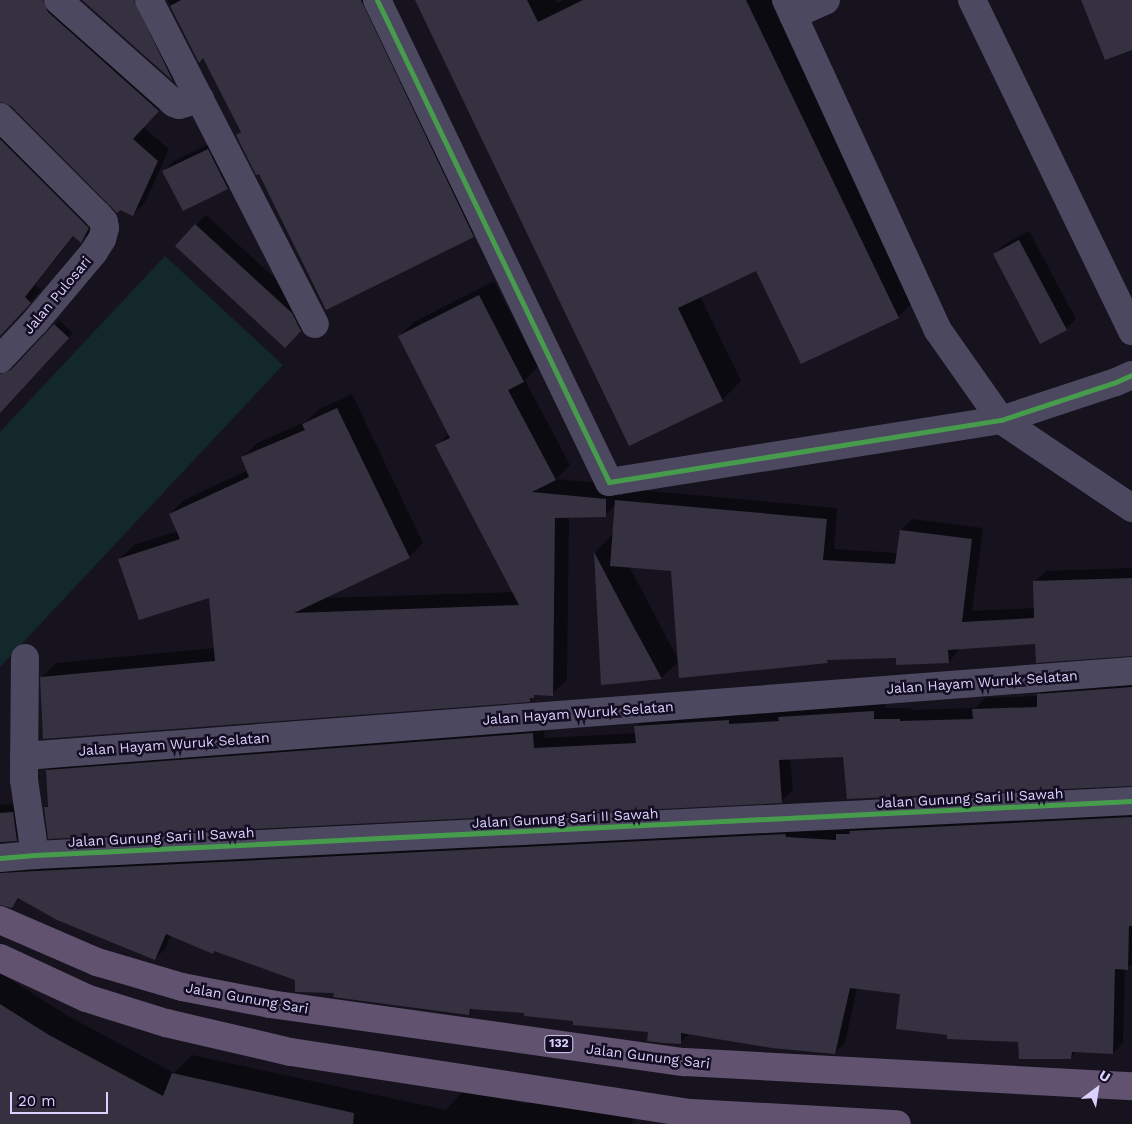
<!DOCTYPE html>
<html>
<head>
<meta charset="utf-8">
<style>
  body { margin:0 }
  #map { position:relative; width:1132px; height:1124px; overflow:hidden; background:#16131e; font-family:"Work Sans",sans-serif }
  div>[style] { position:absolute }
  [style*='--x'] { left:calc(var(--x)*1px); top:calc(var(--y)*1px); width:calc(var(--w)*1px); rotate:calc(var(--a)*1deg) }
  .green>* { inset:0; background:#12282b }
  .shadow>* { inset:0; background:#0007 }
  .building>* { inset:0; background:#353141 }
  .street>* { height:28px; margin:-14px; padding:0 14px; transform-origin:14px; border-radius:14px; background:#4c485f }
  .primary>* { height:28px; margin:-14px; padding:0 14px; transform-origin:14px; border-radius:14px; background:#615270 }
  .cycleway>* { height:5px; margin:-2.5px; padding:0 2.5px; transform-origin:2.5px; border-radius:2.5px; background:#469c4c }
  span { translate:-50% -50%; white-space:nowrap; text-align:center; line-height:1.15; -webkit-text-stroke:5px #140e23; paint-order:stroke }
  .shield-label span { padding:1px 4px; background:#140e23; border:1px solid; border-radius:4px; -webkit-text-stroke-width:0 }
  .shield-label { font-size:12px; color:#dbd1fe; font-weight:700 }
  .street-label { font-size:14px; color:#dbd1fe }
  .north { position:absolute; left:1072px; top:1064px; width:50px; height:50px; -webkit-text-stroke:4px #140e23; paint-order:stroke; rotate:31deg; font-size:14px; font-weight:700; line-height:20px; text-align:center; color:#dbd1fe }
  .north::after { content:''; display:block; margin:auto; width:18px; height:22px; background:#dbd1fe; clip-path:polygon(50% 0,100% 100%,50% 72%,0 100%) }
  .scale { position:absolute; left:10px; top:1092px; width:98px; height:22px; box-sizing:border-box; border:2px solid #dbd1fe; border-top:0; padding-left:6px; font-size:15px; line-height:18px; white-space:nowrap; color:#dbd1fe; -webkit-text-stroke:4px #140e23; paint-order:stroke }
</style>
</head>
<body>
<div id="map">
  <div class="green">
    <i style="clip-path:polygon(165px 256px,283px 365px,0 667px,0 432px)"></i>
  </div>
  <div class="shadow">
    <i style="clip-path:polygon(0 0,59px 0,170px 99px,143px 127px,169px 149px,145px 203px,133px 214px,12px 105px,0 101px)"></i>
    <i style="clip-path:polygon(83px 0,149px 0,184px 69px,173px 80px)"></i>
    <i style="clip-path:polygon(168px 0,378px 0,484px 224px,473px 236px,259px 173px,237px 135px,242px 130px,204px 57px,199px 61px)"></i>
    <i style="clip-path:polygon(417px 0,555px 0,557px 3px,564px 0,774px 0,917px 298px,898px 317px,757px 269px,700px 296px,741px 381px,722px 400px)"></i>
    <i style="clip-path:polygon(0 116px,93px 230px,81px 241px,75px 235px,35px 285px,41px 290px,13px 322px,0 332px)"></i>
    <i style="clip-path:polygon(218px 140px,238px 178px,228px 188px,184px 210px,164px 171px,174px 161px)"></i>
    <i style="clip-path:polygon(206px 215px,302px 303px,310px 320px,295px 336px,196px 225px)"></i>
    <i style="clip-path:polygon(1029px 231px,1076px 319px,1066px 329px,995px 254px,1005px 244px)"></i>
    <i style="clip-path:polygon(494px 281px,538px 367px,525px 380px,570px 465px,556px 479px,620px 485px,620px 497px,628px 489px,837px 508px,834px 549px,898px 553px,901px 530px,912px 519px,983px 528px,972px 611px,1035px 608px,1034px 582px,1046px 571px,1132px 568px,1132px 654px,1036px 642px,960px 648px,949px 662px,897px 656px,830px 658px,827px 662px,672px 570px,629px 566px,679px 661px,661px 678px,603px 684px,595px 552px,613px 534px,616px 505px,605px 515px,569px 516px,567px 680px,552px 694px,536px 694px,530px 700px,42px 677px,56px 663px,215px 648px,210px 596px,119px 559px,134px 545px,178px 531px,170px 514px,184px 500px,248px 470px,242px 458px,257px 443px,307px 421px,318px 410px,352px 394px,423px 543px,409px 557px,322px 598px,514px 592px,437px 446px,449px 433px,399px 336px,414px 322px)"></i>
    <i style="clip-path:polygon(59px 320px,73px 333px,41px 367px,27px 355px)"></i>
    <i style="clip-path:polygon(1132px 677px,1132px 786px,844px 756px,790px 759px,793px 790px,781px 801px,45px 808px,49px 804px,47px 770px,58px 759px,543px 722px,545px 738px,636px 733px,636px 727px,647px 715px,885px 701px,885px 708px,911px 708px,911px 710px,975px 708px,985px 698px,1038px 696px,1050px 683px)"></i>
    <i style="clip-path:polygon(23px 802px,27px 829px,17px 840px,0 841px,0 805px)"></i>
    <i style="clip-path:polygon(1132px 807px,1132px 964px,1125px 968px,1123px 1043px,1113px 1053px,1077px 1051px,1071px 1058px,1019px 1041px,949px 1034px,901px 993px,857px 988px,845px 1043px,834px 1053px,690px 1033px,680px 1043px,649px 1031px,526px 1012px,474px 1008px,468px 1014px,335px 992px,215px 950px,212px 953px,171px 934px,165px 949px,155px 959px,20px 898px,12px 907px,0 901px,0 859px,795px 827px,841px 830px,847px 824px)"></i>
    <i style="clip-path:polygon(0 973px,68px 1016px,174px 1073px,192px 1055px,446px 1110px,465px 1089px,527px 1104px,540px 1091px,634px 1116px,632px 1124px,0 1124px)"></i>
  </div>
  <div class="building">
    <i style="clip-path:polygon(0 0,43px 0,48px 12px,159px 111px,133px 139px,158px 161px,133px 216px,120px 210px,117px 213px,11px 106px,0 102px)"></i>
    <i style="clip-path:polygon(82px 0,134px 0,173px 81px)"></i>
    <i style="clip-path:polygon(181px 0,361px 0,474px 237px,326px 310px,259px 174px,256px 175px,236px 135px,241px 132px,203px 58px,199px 63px,170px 6px)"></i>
    <i style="clip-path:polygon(415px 0,527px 0,538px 22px,583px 0,746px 0,899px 318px,801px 364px,756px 271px,678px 308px,723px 401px,629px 446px)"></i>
    <i style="clip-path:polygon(1081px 0,1132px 0,1132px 50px,1105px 60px)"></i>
    <i style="clip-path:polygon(0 139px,89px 228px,81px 243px,73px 236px,25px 297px,31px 303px,0 336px)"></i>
    <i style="clip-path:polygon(208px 149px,228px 189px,183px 211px,162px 171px)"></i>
    <i style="clip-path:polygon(195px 224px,292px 313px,301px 331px,285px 348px,175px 246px)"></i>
    <i style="clip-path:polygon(1019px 240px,1067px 330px,1040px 344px,993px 254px)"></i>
    <i style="clip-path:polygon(479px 295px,524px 382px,508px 390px,556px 480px,532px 492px,606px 499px,606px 517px,555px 518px,553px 696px,534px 695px,534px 698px,530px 698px,530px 702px,43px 739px,40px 677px,215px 661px,209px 598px,139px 620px,118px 559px,180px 539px,169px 514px,249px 477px,241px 457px,305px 430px,302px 424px,337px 408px,410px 558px,294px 613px,519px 605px,435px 445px,450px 438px,398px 336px)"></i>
    <i style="clip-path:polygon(54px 324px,69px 338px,0 413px,0 374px,11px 370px)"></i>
    <i style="clip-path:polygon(615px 500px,827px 519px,823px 560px,895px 564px,900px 530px,972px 539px,962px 622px,1034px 618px,1033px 581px,1132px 578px,1132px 656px,1036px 663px,1035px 644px,948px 650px,949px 663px,896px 665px,896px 658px,827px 660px,828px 663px,679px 678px,671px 571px,610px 566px)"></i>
    <i style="clip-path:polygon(594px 552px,624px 609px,662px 679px,601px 685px)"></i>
    <i style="clip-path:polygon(1132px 687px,1132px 786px,847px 799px,843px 757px,779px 760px,782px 803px,48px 839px,44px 807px,48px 807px,46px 770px,533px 733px,534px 748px,636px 743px,634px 726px,729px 720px,729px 724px,779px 721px,778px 717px,874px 711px,874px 719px,900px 719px,900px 721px,973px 719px,972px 709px,1037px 707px,1037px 694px)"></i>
    <i style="clip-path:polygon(13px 812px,17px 841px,0 842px,0 813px)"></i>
    <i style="clip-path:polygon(1132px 817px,1132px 926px,1129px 926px,1128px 970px,1115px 969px,1113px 1054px,1072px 1052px,1071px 1059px,1019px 1059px,1018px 1042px,947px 1039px,947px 1035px,896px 1029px,900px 994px,850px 988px,835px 1054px,772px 1048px,681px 1033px,681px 1044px,663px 1043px,647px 1041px,648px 1032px,573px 1025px,573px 1021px,524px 1016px,524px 1013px,470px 1009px,469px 1015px,333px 997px,334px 993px,295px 992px,295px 980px,214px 951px,213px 954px,166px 934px,155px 960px,57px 920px,18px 898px,12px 908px,0 905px,0 873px,36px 871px,785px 834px,786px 837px,836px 840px,836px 834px,850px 834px,849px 831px)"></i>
    <i style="clip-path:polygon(0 1004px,49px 1035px,163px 1096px,172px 1073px,354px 1113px,353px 1124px,0 1124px)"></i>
  </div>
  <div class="street">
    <i style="--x:58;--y:0;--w:155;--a:41.6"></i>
    <i style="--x:174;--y:103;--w:5;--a:22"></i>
    <i style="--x:179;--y:105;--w:22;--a:-16"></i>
    <i style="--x:149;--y:0;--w:364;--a:62.9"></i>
    <i style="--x:377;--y:0;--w:535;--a:64.3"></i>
    <i style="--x:609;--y:482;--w:397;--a:-9"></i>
    <i style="--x:1001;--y:420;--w:121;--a:-18.3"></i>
    <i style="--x:1116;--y:382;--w:17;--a:-24"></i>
    <i style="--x:786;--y:0;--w:362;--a:65.3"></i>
    <i style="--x:937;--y:329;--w:111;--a:54.9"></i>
    <i style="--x:1001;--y:420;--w:158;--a:33.9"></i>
    <i style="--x:972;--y:0;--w:368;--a:64.2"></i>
    <i style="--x:793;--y:15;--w:36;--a:-24"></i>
    <i style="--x:0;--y:117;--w:139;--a:45"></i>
    <i style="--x:98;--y:215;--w:9;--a:49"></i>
    <i style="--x:104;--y:222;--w:6;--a:81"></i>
    <i style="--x:105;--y:228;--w:11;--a:105"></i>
    <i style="--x:102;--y:239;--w:15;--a:122"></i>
    <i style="--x:94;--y:252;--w:92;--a:130.1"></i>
    <i style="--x:35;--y:322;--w:51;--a:133.4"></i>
    <i style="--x:25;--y:658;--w:122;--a:90.5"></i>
    <i style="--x:24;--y:780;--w:76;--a:81.7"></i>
    <i style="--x:24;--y:756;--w:1111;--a:-4.39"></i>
    <i style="--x:0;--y:858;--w:35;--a:-5"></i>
    <i style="--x:35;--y:855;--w:1098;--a:-2.82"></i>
  </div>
  <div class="primary">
    <i style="--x:0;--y:920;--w:106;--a:23.4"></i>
    <i style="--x:97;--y:962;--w:89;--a:16.4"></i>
    <i style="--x:182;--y:987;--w:90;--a:10.9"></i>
    <i style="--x:270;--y:1004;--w:419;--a:8"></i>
    <i style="--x:685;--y:1062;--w:448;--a:3.1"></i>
    <i style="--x:0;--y:958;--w:95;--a:24.9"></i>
    <i style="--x:86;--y:998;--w:84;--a:17.4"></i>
    <i style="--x:166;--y:1023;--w:128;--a:13.1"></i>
    <i style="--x:291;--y:1052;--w:405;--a:8.7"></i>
    <i style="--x:691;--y:1113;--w:206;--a:3.1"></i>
  </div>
  <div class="cycleway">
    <i style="--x:377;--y:0;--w:535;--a:64.3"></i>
    <i style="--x:609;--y:482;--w:397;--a:-9"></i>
    <i style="--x:1001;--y:420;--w:121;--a:-18.3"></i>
    <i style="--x:1116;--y:382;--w:17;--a:-24"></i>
    <i style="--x:0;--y:858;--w:35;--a:-5"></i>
    <i style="--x:35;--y:855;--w:1098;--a:-2.82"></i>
  </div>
  <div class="shield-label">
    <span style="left:559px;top:1044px">132</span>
  </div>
  <div class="street-label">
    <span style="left:57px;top:295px;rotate:-50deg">Jalan Pulosari</span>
    <span style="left:982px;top:682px;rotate:-4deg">Jalan Hayam Wuruk Selatan</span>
    <span style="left:578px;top:713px;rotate:-4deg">Jalan Hayam Wuruk Selatan</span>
    <span style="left:174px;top:744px;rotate:-4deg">Jalan Hayam Wuruk Selatan</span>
    <span style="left:970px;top:798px;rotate:-3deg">Jalan Gunung Sari II Sawah</span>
    <span style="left:565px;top:818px;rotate:-3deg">Jalan Gunung Sari II Sawah</span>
    <span style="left:161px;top:837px;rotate:-3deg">Jalan Gunung Sari II Sawah</span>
    <span style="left:247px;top:998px;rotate:10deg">Jalan Gunung Sari</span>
    <span style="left:648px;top:1056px;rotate:7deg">Jalan Gunung Sari</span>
  </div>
  <div class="north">U</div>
  <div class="scale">20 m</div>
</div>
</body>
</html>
